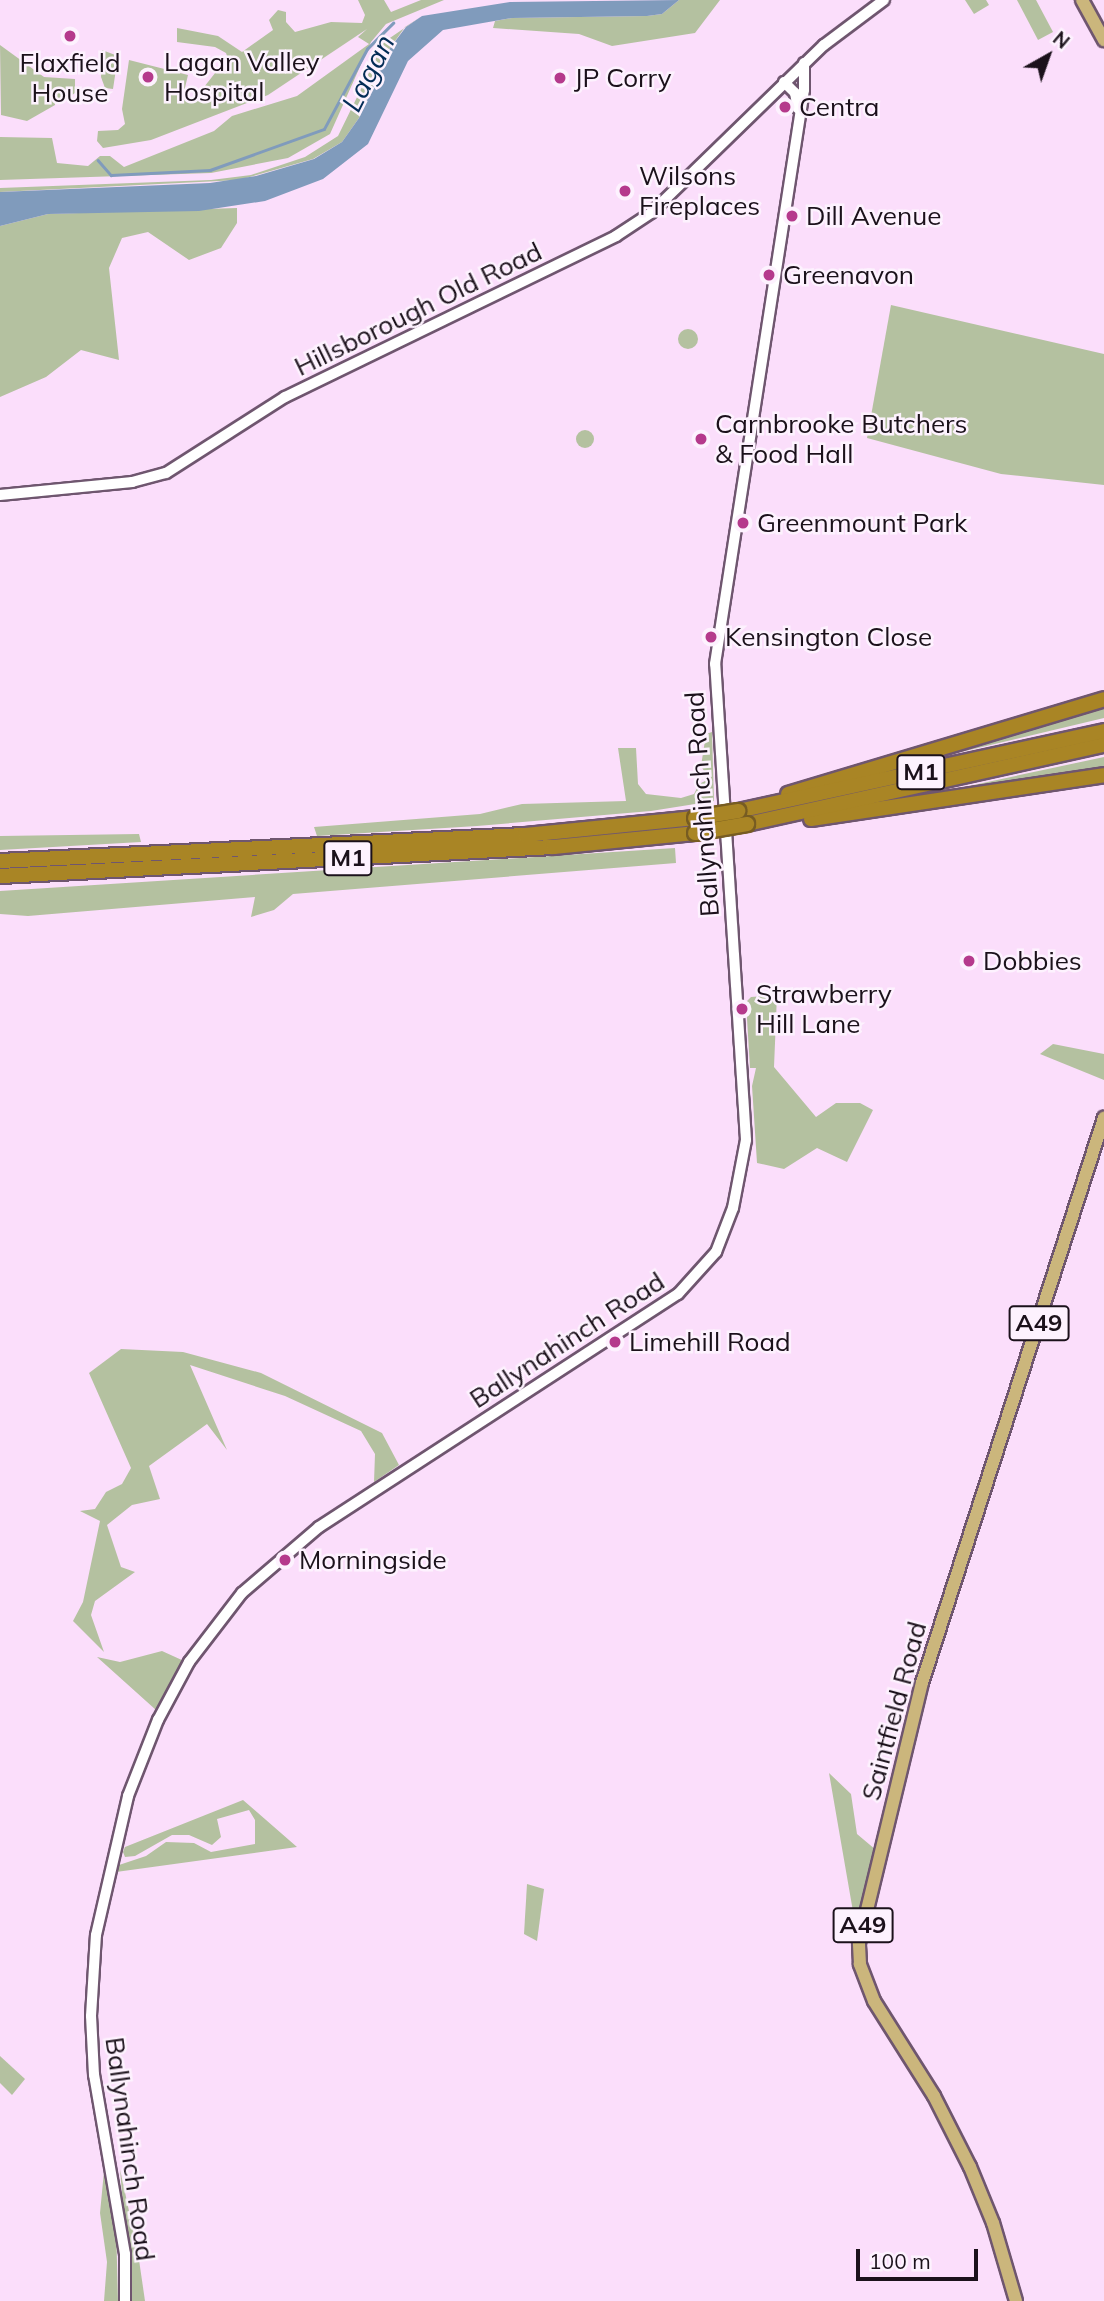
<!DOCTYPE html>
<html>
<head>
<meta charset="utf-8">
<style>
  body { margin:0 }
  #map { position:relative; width:1104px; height:2301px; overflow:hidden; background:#fbdefb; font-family:Mulish,sans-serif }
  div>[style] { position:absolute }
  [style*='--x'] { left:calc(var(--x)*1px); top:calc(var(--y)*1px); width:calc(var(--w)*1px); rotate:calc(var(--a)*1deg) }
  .green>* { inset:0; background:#b4c1a0 }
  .round { border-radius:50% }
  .water>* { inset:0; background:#809bbc }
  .stream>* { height:2.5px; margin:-1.25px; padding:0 1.25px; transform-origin:1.25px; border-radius:1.25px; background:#809bbc }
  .roads { filter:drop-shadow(2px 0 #6f566f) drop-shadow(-2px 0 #6f566f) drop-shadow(0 2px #6f566f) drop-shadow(0 -2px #6f566f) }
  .tertiary>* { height:10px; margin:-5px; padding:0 5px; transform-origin:5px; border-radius:5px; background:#fff }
  .primary>* { height:12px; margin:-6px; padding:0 6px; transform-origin:6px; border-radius:6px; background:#cbb67c }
  .motorway>* { height:14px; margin:-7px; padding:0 7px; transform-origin:7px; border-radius:7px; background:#a98525 }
  .bridges { filter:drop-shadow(2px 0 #775c22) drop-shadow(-2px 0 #775c22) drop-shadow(0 2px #775c22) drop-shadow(0 -2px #775c22) }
  .motorway-bridge>* { height:14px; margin:-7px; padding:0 7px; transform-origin:7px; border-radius:7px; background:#a98525 }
  .dots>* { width:19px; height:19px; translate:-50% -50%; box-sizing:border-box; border:4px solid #fdf2fe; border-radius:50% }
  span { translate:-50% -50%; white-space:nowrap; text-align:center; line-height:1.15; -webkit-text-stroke:5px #fdf2fe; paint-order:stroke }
  .shield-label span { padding:2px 5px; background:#fdf2fe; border:2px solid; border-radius:5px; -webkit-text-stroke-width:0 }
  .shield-label { font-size:24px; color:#1b111b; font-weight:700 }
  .poi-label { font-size:26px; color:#1b111b }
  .left { translate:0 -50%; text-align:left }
  .street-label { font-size:26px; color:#1b111b }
  .water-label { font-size:28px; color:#032c56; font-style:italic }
  .north { position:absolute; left:1013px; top:21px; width:70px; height:70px; -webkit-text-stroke:5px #fdf2fe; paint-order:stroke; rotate:40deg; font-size:19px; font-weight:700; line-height:28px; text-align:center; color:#1b111b }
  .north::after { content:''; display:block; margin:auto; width:24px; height:32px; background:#1b111b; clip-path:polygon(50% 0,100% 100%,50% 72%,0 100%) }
  .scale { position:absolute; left:856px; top:2249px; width:122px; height:32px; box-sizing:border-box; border:4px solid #1b111b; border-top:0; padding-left:9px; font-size:21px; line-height:24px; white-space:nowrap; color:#1b111b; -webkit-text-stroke:5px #fdf2fe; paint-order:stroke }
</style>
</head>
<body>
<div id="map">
  <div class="green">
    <i style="clip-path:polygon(358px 0,384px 0,391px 12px,421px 0,444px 0,386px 24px,371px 42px,330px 134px,288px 158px,211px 173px,0 180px,0 137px,52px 138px,57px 163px,88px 166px,100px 156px,110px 156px,124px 167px,214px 131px,232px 116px,297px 96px,369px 44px,358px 37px,367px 29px,268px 95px,151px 140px,103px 148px,97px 141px,98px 131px,118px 130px,125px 124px,122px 109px,129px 60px,188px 75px,183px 96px,189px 99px,197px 96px,219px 68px,230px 65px,226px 53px,215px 47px,177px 42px,177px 28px,218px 36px,242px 52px,273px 30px,269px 20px,278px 10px,286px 12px,286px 22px,295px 32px,331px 22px,362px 23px,365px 15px)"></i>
    <i style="clip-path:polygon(679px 0,720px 0,695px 33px,612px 46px,579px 34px,493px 28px,495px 21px,512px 18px,647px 16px,662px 14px)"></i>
    <i style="clip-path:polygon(965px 0,986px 0,989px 5px,974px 14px)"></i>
    <i style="clip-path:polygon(1017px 0,1036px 0,1053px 32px,1038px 40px)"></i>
    <i style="clip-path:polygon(422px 16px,405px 27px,390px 48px,359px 118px,342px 142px,313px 159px,239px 180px,0 192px,0 188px,211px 180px,251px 175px,305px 157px,338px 136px,384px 42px)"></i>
    <i style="clip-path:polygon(0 45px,44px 77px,75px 79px,75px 93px,68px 98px,55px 98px,55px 105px,27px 121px,1px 115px)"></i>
    <i style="clip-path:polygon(102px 50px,118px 56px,113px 89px,105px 88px,101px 77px)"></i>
    <i style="clip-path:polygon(237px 208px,237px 223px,221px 248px,189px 260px,148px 232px,122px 238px,109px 268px,119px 360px,81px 350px,46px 377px,0 397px,0 226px,48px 214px)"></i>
    <i style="clip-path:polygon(891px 305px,1104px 354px,1104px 485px,1001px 474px,867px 438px)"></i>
    <i class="round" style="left:678px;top:329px;width:20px;height:20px"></i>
    <i class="round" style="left:576px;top:430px;width:18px;height:18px"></i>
    <i style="clip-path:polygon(1104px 706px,1104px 718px,868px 774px)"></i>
    <i style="clip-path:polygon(712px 732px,714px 801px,651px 811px,477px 826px,317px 836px,314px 827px,480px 814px,522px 804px,626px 801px,618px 748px,636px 748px,638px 784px,646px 794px,681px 798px,694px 794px,699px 784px,709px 779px,701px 766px,706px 734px)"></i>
    <i style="clip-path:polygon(1104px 757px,1104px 769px,880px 805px)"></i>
    <i style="clip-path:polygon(139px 834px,141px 842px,0 850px,0 836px)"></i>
    <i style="clip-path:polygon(675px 848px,676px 863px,293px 894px,274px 910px,251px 917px,255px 897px,28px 916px,0 914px,0 891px)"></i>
    <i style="clip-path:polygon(777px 995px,774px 1067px,816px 1117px,836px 1103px,860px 1103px,873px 1110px,847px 1162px,817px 1148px,784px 1169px,757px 1163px,752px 1086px,756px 1068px,750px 1068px,746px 1002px,751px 997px)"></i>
    <i style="clip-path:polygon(1053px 1044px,1104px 1054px,1104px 1080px,1040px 1054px)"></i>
    <i style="clip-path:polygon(121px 1349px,183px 1352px,261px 1373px,382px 1433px,399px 1465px,374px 1482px,375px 1454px,361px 1431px,285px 1396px,190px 1365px,227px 1450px,207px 1424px,149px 1466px,160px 1499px,132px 1505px,107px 1525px,121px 1567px,135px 1572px,95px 1601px,91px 1615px,104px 1652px,73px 1621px,83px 1602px,100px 1521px,80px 1511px,95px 1509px,106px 1492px,122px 1484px,131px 1468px,89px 1373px)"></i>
    <i style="clip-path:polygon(162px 1651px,184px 1661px,156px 1710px,97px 1657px,120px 1662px)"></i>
    <i style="clip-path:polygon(829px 1773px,851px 1794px,857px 1834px,876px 1850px,855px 1923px)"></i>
    <i style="clip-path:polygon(243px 1800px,297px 1847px,116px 1872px,119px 1865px,146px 1856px,166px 1842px,194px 1843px,211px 1852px,255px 1844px,255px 1820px,249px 1810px,217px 1819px,221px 1837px,212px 1845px,189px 1835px,172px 1835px,135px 1856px,125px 1857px,123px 1852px,125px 1847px)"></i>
    <i style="clip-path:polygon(527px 1884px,544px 1889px,537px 1941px,524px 1934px)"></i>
    <i style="clip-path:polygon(0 2056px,25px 2079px,12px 2095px,0 2083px)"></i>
    <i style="clip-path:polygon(120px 2169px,138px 2253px,145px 2301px,131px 2301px)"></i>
    <i style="clip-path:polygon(104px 2171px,116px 2224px,118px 2301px,104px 2301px,107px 2262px,100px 2213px)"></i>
  </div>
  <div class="water">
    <i style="clip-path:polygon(679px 0,662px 14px,647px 16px,512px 18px,443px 30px,408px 61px,368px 144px,323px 179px,265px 201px,199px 211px,48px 214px,0 226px,0 192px,210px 183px,256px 176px,314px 159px,342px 142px,359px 118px,390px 48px,406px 27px,422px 16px,510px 2px)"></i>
  </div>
  <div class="stream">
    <i style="--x:98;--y:160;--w:20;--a:49"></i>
    <i style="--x:111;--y:175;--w:99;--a:-2.9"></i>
    <i style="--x:210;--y:170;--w:121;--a:-19.8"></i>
    <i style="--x:324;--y:129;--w:91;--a:-61.7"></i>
    <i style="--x:367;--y:49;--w:37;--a:-45"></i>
  </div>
  <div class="roads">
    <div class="tertiary">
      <i style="--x:784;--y:82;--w:16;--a:45"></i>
      <i style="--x:795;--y:93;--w:16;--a:79"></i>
      <i style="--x:0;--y:495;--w:133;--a:-5.6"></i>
      <i style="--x:132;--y:482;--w:35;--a:-15"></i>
      <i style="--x:166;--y:473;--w:141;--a:-32.6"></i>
      <i style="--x:285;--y:397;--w:368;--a:-25.9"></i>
      <i style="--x:616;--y:236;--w:42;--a:-33.3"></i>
      <i style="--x:651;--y:213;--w:241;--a:-44.2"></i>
      <i style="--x:824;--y:45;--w:75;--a:-36.9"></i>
      <i style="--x:125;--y:2301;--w:47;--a:-90"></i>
      <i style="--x:125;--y:2254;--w:182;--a:-99.8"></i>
      <i style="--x:94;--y:2075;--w:59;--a:-92.9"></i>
      <i style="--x:91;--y:2016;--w:81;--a:-86.5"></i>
      <i style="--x:96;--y:1935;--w:143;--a:-77"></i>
      <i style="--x:128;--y:1796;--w:82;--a:-68.5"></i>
      <i style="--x:158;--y:1720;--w:66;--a:-61.9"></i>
      <i style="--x:189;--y:1662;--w:87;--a:-52.5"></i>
      <i style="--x:242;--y:1593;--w:101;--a:-40.6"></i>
      <i style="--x:319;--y:1527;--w:428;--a:-33"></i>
      <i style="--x:678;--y:1294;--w:57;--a:-47.9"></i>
      <i style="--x:716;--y:1252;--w:47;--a:-68.9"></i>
      <i style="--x:733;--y:1208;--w:69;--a:-79.2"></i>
      <i style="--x:746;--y:1140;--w:477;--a:-93.7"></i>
      <i style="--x:715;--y:664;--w:581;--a:-81.19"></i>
      <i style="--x:804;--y:90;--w:27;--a:-90"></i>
    </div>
    <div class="primary">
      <i style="--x:1082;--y:0;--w:46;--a:61.2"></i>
      <i style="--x:1016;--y:2301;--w:81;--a:-106.4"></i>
      <i style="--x:993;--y:2223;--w:61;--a:-112.3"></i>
      <i style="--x:970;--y:2167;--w:80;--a:-116.9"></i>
      <i style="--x:934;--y:2096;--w:112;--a:-122.3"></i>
      <i style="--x:874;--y:2001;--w:40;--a:-111"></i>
      <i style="--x:860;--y:1964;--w:21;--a:-93"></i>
      <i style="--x:859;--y:1943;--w:268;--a:-76.4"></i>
      <i style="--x:922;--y:1683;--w:594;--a:-72.15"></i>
    </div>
    <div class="motorway">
      <i style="--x:788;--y:794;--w:330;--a:-16.7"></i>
      <i style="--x:738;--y:811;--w:375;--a:-12.3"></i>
      <i style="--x:811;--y:819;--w:296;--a:-8.5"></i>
      <i style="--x:747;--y:824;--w:366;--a:-12.5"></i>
      <i style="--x:0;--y:861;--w:526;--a:-2.84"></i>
      <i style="--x:525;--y:835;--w:171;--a:-5.7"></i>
      <i style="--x:0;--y:876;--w:554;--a:-3"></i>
      <i style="--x:553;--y:847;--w:143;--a:-5.6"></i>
    </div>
  </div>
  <div class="bridges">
    <div class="motorway-bridge">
      <i style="--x:695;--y:818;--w:44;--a:-9.2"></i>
      <i style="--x:695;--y:833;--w:53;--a:-9.8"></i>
    </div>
  </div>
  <div class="dots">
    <i style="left:70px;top:36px;background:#b53a8c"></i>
    <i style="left:148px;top:77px;background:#b53a8c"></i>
    <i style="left:560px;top:78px;background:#b53a8c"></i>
    <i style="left:785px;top:107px;background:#b53a8c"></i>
    <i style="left:625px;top:191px;background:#b53a8c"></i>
    <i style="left:792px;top:216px;background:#b53a8c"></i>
    <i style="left:769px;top:275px;background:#b53a8c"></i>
    <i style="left:701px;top:439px;background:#b53a8c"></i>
    <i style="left:743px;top:523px;background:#b53a8c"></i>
    <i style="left:711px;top:637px;background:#b53a8c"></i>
    <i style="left:969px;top:961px;background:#b53a8c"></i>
    <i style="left:742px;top:1009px;background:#b53a8c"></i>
    <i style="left:615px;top:1342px;background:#b53a8c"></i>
    <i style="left:285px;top:1560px;background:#b53a8c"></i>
  </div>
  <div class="shield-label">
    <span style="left:921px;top:772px">M1</span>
    <span style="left:348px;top:858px">M1</span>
    <span style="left:1039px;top:1323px">A49</span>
    <span style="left:863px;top:1925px">A49</span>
  </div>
  <div class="poi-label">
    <span class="left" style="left:164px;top:77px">Lagan Valley<br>Hospital</span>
    <span style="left:70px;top:78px">Flaxfield<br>House</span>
    <span class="left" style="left:574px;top:78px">JP Corry</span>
    <span class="left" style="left:799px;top:107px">Centra</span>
    <span class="left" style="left:639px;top:191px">Wilsons<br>Fireplaces</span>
    <span class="left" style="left:806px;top:216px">Dill Avenue</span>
    <span class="left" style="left:783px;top:275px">Greenavon</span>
    <span class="left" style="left:715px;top:439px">Carnbrooke Butchers<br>&amp; Food Hall</span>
    <span class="left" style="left:757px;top:523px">Greenmount Park</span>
    <span class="left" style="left:725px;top:637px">Kensington Close</span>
    <span class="left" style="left:983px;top:961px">Dobbies</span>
    <span class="left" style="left:756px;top:1009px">Strawberry<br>Hill Lane</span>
    <span class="left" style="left:629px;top:1342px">Limehill Road</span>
    <span class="left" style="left:299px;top:1560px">Morningside</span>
  </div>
  <div class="street-label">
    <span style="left:418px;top:309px;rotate:-26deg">Hillsborough Old Road</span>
    <span style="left:702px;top:804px;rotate:-94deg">Ballynahinch Road</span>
    <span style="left:567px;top:1340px;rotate:-33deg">Ballynahinch Road</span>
    <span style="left:894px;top:1711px;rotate:-75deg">Saintfield Road</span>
    <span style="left:130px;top:2149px;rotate:82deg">Ballynahinch Road</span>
  </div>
  <div class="water-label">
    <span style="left:368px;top:73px;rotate:-63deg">Lagan</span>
  </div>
  <div class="north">N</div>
  <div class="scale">100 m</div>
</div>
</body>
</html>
